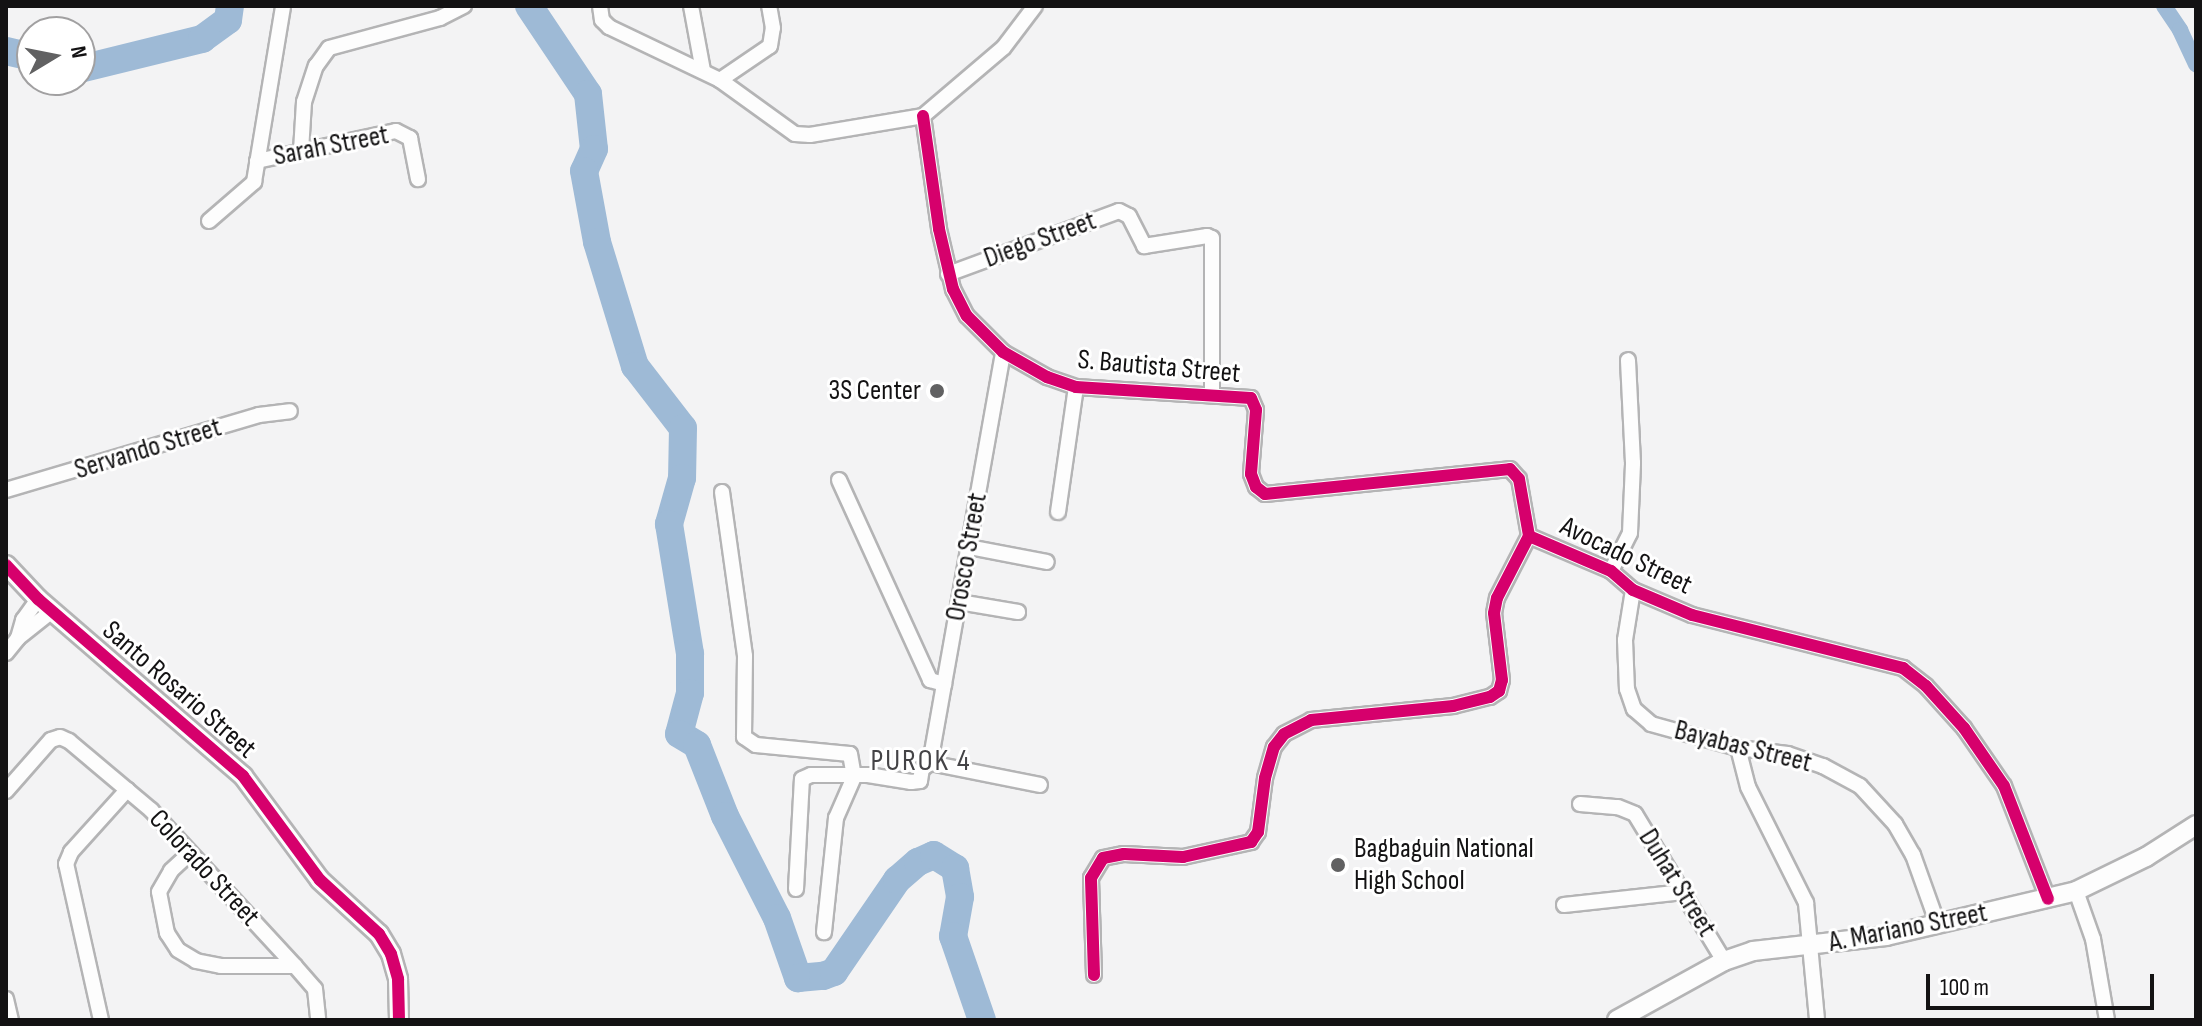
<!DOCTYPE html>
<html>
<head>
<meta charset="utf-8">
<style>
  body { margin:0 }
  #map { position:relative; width:2202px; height:1026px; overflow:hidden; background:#f3f3f4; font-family:"Sofia Sans Condensed",sans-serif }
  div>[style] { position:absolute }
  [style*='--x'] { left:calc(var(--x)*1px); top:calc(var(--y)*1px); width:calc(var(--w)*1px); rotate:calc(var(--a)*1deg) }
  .canal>* { height:16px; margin:-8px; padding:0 8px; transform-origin:8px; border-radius:8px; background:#9ebad6 }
  .river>* { height:28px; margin:-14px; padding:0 14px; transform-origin:14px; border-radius:14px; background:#9ebad6 }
  .roads { filter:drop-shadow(2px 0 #b4b4b5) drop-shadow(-2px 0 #b4b4b5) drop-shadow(0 2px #b4b4b5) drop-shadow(0 -2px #b4b4b5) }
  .minor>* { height:14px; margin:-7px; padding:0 7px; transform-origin:7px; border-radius:7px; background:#fdfdfd }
  .tertiary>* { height:18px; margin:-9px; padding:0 9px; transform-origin:9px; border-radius:9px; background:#fdfdfd }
  .cycleway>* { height:12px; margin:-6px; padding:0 6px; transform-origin:6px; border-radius:6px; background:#d6006c }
  .dots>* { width:22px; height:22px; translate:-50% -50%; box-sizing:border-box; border:4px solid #fff; border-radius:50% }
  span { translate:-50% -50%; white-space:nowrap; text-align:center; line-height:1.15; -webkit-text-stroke:6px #fff; paint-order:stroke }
  .street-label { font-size:28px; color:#131213 }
  .poi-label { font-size:28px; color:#131213 }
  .right { translate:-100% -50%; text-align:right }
  .left { translate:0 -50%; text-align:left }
  .neighbourhood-label { font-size:30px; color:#444346; letter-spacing:2px }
  .frame { position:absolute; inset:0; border:8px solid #131213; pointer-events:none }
  .north { position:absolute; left:16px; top:16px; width:80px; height:80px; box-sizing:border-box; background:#fff; border:2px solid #a1a0a1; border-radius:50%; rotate:80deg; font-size:22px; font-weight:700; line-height:32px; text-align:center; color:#131213 }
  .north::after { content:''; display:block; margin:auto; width:28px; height:36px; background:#616162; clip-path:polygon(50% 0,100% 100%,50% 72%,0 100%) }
  .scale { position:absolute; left:1926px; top:974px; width:228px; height:36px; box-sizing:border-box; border:4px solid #131213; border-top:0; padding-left:10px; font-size:24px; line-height:28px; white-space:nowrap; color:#131213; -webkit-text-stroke:6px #fff; paint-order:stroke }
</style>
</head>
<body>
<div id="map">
  <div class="canal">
    <i style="--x:2164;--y:6;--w:29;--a:56"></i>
    <i style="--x:2180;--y:30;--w:38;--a:65"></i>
  </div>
  <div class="river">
    <i style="--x:529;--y:6;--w:106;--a:56.2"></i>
    <i style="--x:588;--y:94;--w:55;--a:83.8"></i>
    <i style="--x:594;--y:149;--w:24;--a:114"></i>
    <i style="--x:584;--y:171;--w:72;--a:79.6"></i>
    <i style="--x:597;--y:242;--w:130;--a:73"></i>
    <i style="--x:635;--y:366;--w:78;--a:52.3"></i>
    <i style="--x:683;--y:428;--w:50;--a:91.1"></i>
    <i style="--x:682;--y:478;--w:48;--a:105.8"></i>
    <i style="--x:669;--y:524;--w:132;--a:80.8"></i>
    <i style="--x:690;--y:654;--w:39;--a:90"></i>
    <i style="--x:690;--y:693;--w:42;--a:105"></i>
    <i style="--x:679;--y:734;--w:21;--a:31"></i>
    <i style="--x:697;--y:745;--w:76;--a:68.5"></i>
    <i style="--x:725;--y:816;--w:114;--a:63"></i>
    <i style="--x:777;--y:918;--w:64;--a:70.7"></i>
    <i style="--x:798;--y:978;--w:25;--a:-5"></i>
    <i style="--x:823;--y:976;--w:12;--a:-20"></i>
    <i style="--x:834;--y:972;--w:112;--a:-55.6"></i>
    <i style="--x:897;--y:880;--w:28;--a:-41"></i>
    <i style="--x:918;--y:862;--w:17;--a:-24"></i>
    <i style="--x:934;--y:855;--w:25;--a:32"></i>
    <i style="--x:955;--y:868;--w:29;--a:80"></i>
    <i style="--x:960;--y:897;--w:40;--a:100"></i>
    <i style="--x:953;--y:936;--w:89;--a:71"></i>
    <i style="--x:6;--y:51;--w:27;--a:13"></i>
    <i style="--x:80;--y:69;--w:126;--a:-13.8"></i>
    <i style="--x:202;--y:39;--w:32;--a:-36"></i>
    <i style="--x:228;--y:20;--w:14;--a:-82"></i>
  </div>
  <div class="roads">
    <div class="minor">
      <i style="--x:600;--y:6;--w:14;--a:82"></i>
      <i style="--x:602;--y:20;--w:10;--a:45"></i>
      <i style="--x:609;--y:27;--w:123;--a:25.5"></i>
      <i style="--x:720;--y:80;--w:92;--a:35.8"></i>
      <i style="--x:795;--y:134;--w:15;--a:4"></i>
      <i style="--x:810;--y:135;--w:115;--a:-9.5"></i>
      <i style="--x:923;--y:116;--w:106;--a:-40.4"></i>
      <i style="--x:1004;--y:47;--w:51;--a:-52.9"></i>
      <i style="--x:691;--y:6;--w:66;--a:79.5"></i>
      <i style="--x:720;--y:80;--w:60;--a:-34.2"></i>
      <i style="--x:770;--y:46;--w:18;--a:-81"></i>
      <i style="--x:773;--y:28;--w:22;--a:-100"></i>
      <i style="--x:923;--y:116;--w:114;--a:81.9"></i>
      <i style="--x:939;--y:229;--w:62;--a:76.9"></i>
      <i style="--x:953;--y:289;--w:30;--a:63"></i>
      <i style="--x:967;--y:316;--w:51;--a:45"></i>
      <i style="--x:1003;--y:352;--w:51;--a:29.6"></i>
      <i style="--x:1047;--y:377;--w:31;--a:19"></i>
      <i style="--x:1076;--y:387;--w:175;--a:3.6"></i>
      <i style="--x:1251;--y:398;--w:13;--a:67"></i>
      <i style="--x:1256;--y:410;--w:64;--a:94.5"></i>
      <i style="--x:1251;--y:474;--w:14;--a:69"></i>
      <i style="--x:1256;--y:487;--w:11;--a:38"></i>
      <i style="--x:1265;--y:494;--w:246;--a:-5.8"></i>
      <i style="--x:1510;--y:469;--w:13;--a:48"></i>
      <i style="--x:1519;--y:479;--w:58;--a:80"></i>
      <i style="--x:301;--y:151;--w:49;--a:-86.5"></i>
      <i style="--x:304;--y:102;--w:38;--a:-72"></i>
      <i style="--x:316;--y:66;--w:22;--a:-54"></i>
      <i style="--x:329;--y:48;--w:115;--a:-15.1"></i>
      <i style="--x:440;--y:18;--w:27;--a:-27"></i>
      <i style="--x:257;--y:161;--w:142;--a:-12.2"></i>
      <i style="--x:396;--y:131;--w:16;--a:27"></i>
      <i style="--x:410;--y:138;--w:42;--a:79"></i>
      <i style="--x:209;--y:221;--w:60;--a:-40.9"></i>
      <i style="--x:254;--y:182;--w:178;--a:-80.6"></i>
      <i style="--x:948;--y:274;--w:182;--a:-20.2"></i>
      <i style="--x:1119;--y:211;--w:11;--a:27"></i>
      <i style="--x:1129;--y:216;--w:34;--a:63"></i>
      <i style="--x:1144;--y:246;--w:64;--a:-9"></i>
      <i style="--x:1207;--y:236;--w:5;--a:22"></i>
      <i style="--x:1212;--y:238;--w:155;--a:90"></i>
      <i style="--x:839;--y:480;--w:220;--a:65.5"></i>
      <i style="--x:930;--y:680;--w:15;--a:16"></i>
      <i style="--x:6;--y:490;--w:264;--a:-16.5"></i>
      <i style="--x:259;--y:415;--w:31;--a:-7"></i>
      <i style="--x:722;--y:492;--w:166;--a:82"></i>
      <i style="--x:745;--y:656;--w:81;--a:90.7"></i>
      <i style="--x:744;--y:737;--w:14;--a:34"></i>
      <i style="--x:756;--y:745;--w:94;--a:5.5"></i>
      <i style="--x:850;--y:754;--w:23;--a:80"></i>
      <i style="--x:854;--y:777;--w:45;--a:113.7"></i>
      <i style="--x:836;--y:818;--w:115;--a:96"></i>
      <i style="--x:1058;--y:512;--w:126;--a:-81.8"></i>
      <i style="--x:969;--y:547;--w:79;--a:10.9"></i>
      <i style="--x:1611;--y:571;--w:42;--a:-63.4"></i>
      <i style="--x:1630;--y:533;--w:70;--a:-87.5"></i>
      <i style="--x:1633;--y:463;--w:103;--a:-92.8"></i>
      <i style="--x:1633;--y:590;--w:51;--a:99.1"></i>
      <i style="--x:1625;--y:640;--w:49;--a:87.7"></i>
      <i style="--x:1627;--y:689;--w:21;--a:71"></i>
      <i style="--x:1634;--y:709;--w:23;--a:41"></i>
      <i style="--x:1651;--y:724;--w:90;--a:15.4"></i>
      <i style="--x:1738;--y:748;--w:50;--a:6.8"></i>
      <i style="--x:1788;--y:754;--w:37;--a:19"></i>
      <i style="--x:1823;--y:766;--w:42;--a:28.4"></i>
      <i style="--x:1860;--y:786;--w:52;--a:47.4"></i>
      <i style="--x:1895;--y:824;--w:36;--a:60"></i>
      <i style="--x:1913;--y:855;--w:74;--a:70.3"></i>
      <i style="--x:959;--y:602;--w:60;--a:9.6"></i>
      <i style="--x:18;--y:638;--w:19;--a:-74"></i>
      <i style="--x:23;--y:620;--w:26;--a:-54"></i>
      <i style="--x:6;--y:653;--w:19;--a:-51"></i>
      <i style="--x:18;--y:638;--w:43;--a:-38.5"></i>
      <i style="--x:1738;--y:748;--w:40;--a:75.6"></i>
      <i style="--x:1748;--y:787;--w:130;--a:63.4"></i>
      <i style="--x:1806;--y:903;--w:118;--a:84.6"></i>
      <i style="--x:930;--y:763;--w:417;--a:-79.9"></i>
      <i style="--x:930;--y:763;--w:112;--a:11.3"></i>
      <i style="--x:6;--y:791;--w:68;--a:-48.6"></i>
      <i style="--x:51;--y:740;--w:9;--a:-18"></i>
      <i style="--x:60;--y:737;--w:10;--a:24"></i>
      <i style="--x:69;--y:741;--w:107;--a:40.1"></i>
      <i style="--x:151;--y:810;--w:212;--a:47.3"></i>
      <i style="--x:295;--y:966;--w:30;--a:49"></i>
      <i style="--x:315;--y:989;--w:31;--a:84"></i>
      <i style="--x:1580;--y:804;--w:38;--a:5"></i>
      <i style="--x:1618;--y:807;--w:18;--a:22"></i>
      <i style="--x:1635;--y:814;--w:172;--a:58.8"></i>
      <i style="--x:190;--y:853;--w:26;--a:137"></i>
      <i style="--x:171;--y:871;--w:24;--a:120"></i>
      <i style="--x:159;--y:892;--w:42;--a:79"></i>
      <i style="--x:167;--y:933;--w:20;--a:57"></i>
      <i style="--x:178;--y:950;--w:21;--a:31"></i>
      <i style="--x:196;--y:961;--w:25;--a:11"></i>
      <i style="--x:221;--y:966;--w:74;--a:0"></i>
      <i style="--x:796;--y:889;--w:110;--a:-86.9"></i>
      <i style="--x:802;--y:779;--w:10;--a:-24"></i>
      <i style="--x:811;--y:775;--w:57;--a:0"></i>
      <i style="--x:868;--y:775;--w:44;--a:9.2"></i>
      <i style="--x:911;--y:782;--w:9;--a:-6"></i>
      <i style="--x:920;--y:781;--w:12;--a:-81"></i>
      <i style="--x:922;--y:769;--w:10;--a:-37"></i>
      <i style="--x:2076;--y:891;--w:51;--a:70.5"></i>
      <i style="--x:2093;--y:939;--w:82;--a:80.2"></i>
      <i style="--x:1564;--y:905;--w:120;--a:-6.2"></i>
      <i style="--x:1094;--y:975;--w:97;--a:-91.8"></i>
      <i style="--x:1091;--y:878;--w:23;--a:-59"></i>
      <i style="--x:1103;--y:858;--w:21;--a:-11"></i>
      <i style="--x:1124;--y:854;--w:59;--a:2.9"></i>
      <i style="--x:1183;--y:857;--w:70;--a:-12.4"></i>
      <i style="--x:1251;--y:842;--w:12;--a:-55"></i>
      <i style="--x:1258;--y:832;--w:54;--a:-82.6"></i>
      <i style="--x:1265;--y:778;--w:32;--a:-74"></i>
      <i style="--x:1274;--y:747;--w:16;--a:-52"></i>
      <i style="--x:1284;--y:734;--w:30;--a:-27"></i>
      <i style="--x:1311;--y:720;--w:143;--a:-5.6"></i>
      <i style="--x:1453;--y:706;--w:38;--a:-14"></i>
      <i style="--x:1490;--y:697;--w:11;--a:-34"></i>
      <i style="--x:1499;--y:691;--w:11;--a:-75"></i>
      <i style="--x:1502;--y:680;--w:67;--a:-96.8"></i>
      <i style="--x:1494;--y:613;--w:15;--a:-79"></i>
      <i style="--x:1497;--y:598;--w:70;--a:-62.7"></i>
      <i style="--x:1529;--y:536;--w:89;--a:23.1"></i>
      <i style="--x:1611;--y:571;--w:29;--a:41"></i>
      <i style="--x:1633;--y:590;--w:64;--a:23"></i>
      <i style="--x:1692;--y:615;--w:218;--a:14.1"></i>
      <i style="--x:1903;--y:668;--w:29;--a:38"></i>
      <i style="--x:1926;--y:686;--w:57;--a:47.9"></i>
      <i style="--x:1964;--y:728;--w:70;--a:55.4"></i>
      <i style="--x:2004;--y:786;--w:121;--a:68.7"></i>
      <i style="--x:6;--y:999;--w:22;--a:77"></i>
      <i style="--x:101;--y:1020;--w:160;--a:-102.6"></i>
      <i style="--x:66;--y:864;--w:13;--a:-67"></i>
      <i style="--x:71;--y:852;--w:84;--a:-47.9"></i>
    </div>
    <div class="tertiary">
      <i style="--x:6;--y:565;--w:47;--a:46.7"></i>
      <i style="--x:38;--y:599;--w:271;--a:40.8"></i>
      <i style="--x:243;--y:776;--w:129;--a:53.5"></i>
      <i style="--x:320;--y:880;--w:80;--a:42.5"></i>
      <i style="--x:379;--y:934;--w:23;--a:59"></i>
      <i style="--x:391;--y:954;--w:26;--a:74"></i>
      <i style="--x:398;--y:979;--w:41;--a:88.6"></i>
      <i style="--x:1617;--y:1020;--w:122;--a:-28.9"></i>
      <i style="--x:1724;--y:961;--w:31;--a:-19"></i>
      <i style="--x:1753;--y:951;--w:134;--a:-6.4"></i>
      <i style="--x:1886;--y:936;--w:195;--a:-13.3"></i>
      <i style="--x:2076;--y:891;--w:78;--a:-25.9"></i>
      <i style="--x:2146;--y:857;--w:59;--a:-32.6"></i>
    </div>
  </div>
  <div class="cycleway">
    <i style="--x:923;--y:116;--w:114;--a:81.9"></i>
    <i style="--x:939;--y:229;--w:62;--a:76.9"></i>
    <i style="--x:953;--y:289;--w:30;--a:63"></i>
    <i style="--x:967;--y:316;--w:51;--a:45"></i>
    <i style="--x:1003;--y:352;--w:51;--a:29.6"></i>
    <i style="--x:1047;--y:377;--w:31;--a:19"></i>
    <i style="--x:1076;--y:387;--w:175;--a:3.6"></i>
    <i style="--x:1251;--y:398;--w:13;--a:67"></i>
    <i style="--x:1256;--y:410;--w:64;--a:94.5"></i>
    <i style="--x:1251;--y:474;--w:14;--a:69"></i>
    <i style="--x:1256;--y:487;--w:11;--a:38"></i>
    <i style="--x:1265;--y:494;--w:246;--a:-5.8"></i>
    <i style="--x:1510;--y:469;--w:13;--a:48"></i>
    <i style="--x:1519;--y:479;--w:58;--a:80"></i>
    <i style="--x:6;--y:565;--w:47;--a:46.7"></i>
    <i style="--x:38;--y:599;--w:271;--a:40.8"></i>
    <i style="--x:243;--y:776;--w:129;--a:53.5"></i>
    <i style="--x:320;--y:880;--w:80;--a:42.5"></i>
    <i style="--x:379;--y:934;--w:23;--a:59"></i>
    <i style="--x:391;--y:954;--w:26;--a:74"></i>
    <i style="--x:398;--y:979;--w:41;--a:88.6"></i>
    <i style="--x:1094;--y:975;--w:97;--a:-91.8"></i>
    <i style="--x:1091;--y:878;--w:23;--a:-59"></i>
    <i style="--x:1103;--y:858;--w:21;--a:-11"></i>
    <i style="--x:1124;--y:854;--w:59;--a:2.9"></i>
    <i style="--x:1183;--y:857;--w:70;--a:-12.4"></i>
    <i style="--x:1251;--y:842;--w:12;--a:-55"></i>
    <i style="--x:1258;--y:832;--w:54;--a:-82.6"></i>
    <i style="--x:1265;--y:778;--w:32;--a:-74"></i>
    <i style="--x:1274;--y:747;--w:16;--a:-52"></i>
    <i style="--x:1284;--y:734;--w:30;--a:-27"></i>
    <i style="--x:1311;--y:720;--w:143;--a:-5.6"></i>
    <i style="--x:1453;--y:706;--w:38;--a:-14"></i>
    <i style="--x:1490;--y:697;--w:11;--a:-34"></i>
    <i style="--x:1499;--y:691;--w:11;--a:-75"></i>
    <i style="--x:1502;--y:680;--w:67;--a:-96.8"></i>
    <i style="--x:1494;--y:613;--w:15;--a:-79"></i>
    <i style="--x:1497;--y:598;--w:70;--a:-62.7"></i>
    <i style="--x:1529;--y:536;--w:89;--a:23.1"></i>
    <i style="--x:1611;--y:571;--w:29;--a:41"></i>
    <i style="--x:1633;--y:590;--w:64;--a:23"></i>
    <i style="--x:1692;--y:615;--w:218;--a:14.1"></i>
    <i style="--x:1903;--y:668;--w:29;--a:38"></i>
    <i style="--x:1926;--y:686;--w:57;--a:47.9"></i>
    <i style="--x:1964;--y:728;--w:70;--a:55.4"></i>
    <i style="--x:2004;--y:786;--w:121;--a:68.7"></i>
  </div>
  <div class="dots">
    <i style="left:937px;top:391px;background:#616162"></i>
    <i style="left:1338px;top:865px;background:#616162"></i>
  </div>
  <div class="street-label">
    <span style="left:331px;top:146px;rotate:-11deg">Sarah Street</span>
    <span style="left:1040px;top:240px;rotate:-20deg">Diego Street</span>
    <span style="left:1159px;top:367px;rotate:5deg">S. Bautista Street</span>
    <span style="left:148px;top:449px;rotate:-17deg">Servando Street</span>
    <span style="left:1626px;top:556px;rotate:26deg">Avocado Street</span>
    <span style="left:967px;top:557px;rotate:-80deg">Orosco Street</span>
    <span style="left:179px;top:690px;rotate:41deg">Santo Rosario Street</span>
    <span style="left:1743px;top:747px;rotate:14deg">Bayabas Street</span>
    <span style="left:204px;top:868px;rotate:47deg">Colorado Street</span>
    <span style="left:1677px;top:883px;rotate:58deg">Duhat Street</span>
    <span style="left:1908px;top:928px;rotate:-11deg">A. Mariano Street</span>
  </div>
  <div class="poi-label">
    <span class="right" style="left:921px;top:391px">3S Center</span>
    <span class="left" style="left:1354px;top:865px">Bagbaguin National<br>High School</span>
  </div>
  <div class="neighbourhood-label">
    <span style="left:921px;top:761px">PUROK 4</span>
  </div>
  <div class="frame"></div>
  <div class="north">N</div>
  <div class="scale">100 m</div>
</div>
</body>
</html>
